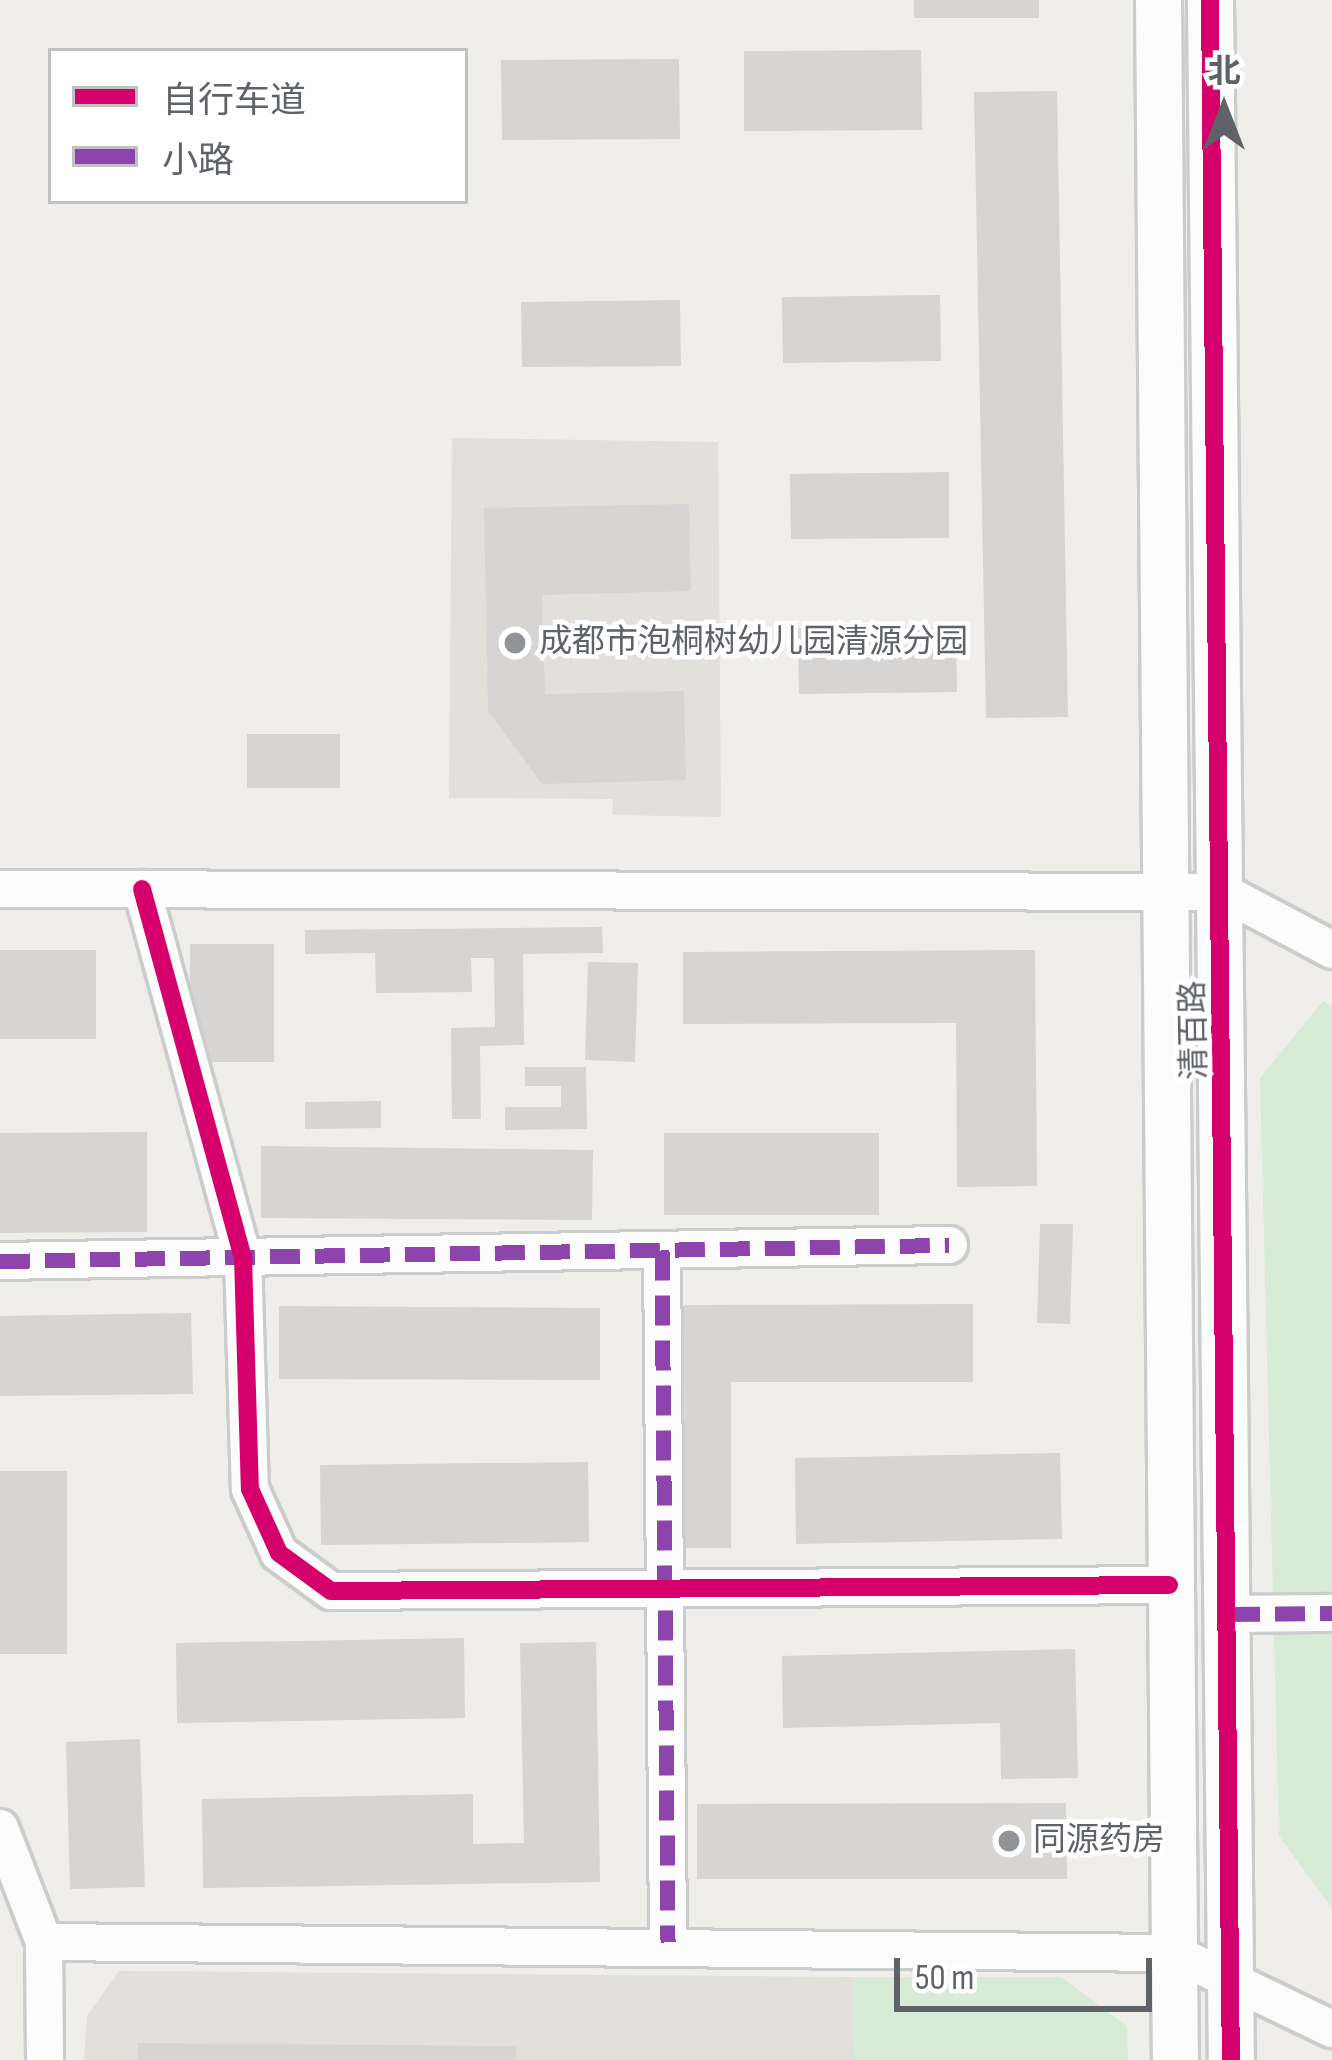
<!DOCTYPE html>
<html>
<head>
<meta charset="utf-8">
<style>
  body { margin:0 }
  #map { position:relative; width:1332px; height:2060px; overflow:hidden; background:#efeeea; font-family:"Sofia Sans Condensed","Noto Sans SC",sans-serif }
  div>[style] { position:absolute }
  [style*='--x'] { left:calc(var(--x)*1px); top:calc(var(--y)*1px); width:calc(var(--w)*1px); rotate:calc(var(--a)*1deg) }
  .education>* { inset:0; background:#e2e0da }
  .green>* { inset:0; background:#d8ebd6 }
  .building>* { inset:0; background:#d6d5d3 }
  .roads { filter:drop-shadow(3px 0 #cbcccc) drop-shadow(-3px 0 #cbcccc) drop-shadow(0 3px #cbcccc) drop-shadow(0 -3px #cbcccc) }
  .minor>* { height:36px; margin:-18px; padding:0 18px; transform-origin:18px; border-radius:18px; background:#fdfcfc }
  .tertiary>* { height:45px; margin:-22.5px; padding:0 22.5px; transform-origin:22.5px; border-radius:22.5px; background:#fdfcfc }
  .quiet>* { height:15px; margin-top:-7.5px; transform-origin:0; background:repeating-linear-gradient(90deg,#8e44ad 0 30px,transparent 0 45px) }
  .cycleway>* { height:18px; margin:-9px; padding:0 9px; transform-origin:9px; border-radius:9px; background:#d6006c }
  .dots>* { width:33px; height:33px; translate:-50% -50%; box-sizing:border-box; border:6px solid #fff; border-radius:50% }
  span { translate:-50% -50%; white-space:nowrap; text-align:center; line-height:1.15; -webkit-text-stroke:9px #fff; paint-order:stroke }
  .poi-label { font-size:33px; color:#5f6368 }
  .left { translate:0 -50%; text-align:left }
  .street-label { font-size:33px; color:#5f6368 }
  .legend { position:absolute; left:48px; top:48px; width:420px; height:156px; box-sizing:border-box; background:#fff; border:3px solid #bfc1c3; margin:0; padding:15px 21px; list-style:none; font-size:36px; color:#5f6368 }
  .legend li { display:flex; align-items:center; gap:24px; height:60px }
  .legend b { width:60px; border:3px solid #bfc1c3 }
  .north { position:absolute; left:1164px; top:48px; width:120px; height:120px; -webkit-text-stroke:9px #fff; paint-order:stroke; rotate:0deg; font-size:33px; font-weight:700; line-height:48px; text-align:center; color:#5f6368 }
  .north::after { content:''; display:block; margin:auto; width:42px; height:54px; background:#5f6368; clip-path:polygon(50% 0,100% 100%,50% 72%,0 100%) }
  .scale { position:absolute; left:894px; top:1958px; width:258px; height:54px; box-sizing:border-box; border:6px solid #5f6368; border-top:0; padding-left:15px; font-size:36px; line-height:42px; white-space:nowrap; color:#5f6368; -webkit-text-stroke:9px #fff; paint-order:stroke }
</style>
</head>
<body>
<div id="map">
  <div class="education">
    <i style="clip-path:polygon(452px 438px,718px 442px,721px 817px,612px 815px,613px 799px,449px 798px)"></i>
    <i style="clip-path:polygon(119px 1971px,853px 1977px,854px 2060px,84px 2060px,87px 2016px)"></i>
  </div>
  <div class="green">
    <i style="clip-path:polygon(1323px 1001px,1332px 1007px,1332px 1908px,1279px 1836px,1260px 1078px)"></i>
    <i style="clip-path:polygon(853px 1977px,1061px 1977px,1127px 2026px,1128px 2060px,854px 2060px)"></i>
  </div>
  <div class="building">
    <i style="clip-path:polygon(914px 0,1039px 0,1039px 18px,914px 18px)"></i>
    <i style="clip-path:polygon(921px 50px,922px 130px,744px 131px,744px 51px)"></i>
    <i style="clip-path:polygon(679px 59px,680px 139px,502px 140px,501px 60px)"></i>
    <i style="clip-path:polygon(1057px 91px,1068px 717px,986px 718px,974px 92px)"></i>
    <i style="clip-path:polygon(940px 295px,941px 361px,783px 363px,782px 297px)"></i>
    <i style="clip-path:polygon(680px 300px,681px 366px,522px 367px,521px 302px)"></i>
    <i style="clip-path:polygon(949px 472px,949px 538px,791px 539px,790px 474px)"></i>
    <i style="clip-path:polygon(689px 504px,691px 591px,542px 595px,545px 694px,684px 691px,686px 780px,542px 784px,488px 711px,484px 508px)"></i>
    <i style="clip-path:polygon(956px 627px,957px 692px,799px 694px,798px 628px)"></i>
    <i style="clip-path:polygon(247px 734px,340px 734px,340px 788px,247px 788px)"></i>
    <i style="clip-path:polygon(602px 927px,603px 953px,523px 954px,524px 1045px,480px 1046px,481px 1119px,452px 1119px,451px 1028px,495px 1027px,494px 958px,471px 958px,472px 992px,376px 993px,375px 953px,305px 954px,305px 930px)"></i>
    <i style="clip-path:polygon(190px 944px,274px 944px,274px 1062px,190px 1062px)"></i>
    <i style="clip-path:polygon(0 950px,96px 950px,96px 1039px,0 1039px)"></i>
    <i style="clip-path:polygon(1035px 950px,1037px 1186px,957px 1187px,956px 1023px,683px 1024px,683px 952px)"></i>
    <i style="clip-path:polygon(588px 962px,638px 963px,635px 1062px,585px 1060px)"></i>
    <i style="clip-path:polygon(525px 1067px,586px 1067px,587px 1129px,505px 1130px,505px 1107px,561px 1107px,561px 1086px,525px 1086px)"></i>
    <i style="clip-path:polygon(381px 1101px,381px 1128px,305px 1129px,305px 1102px)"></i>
    <i style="clip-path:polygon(147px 1132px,147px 1232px,0 1233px,0 1133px)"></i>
    <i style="clip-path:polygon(664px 1133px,879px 1133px,879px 1215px,664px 1215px)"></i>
    <i style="clip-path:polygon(261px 1146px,593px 1150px,592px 1220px,261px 1218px)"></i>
    <i style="clip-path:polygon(1040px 1224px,1073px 1224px,1070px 1324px,1037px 1323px)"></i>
    <i style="clip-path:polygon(973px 1304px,973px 1382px,731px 1382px,731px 1548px,685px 1548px,684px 1305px)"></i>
    <i style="clip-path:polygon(279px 1306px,600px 1308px,600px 1380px,279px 1379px)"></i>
    <i style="clip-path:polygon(191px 1313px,193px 1394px,0 1396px,0 1316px)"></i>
    <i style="clip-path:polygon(1060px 1453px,1062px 1539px,796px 1544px,795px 1458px)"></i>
    <i style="clip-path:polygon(588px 1462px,589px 1542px,321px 1545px,320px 1465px)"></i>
    <i style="clip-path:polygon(0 1471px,67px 1471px,67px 1654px,0 1654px)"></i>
    <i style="clip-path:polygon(464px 1638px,465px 1718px,177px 1723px,176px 1643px)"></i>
    <i style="clip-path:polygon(596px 1642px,600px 1882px,203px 1888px,202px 1799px,473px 1794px,473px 1844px,524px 1843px,520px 1643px)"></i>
    <i style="clip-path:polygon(1075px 1649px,1078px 1778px,1001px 1779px,1000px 1723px,783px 1728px,782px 1656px)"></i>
    <i style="clip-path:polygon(140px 1739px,145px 1887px,70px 1889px,66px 1742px)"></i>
    <i style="clip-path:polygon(1066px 1803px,1067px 1879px,697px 1879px,697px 1804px)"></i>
    <i style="clip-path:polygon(138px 2043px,516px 2046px,516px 2060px,138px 2060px)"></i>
  </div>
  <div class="roads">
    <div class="minor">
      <i style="--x:0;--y:889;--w:1223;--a:0.14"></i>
      <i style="--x:1223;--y:892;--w:123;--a:28"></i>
      <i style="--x:142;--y:889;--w:382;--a:74.7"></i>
      <i style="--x:243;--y:1257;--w:232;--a:88.3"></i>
      <i style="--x:250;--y:1489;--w:70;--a:65.6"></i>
      <i style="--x:279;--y:1553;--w:64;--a:36.2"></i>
      <i style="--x:331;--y:1591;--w:838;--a:-0.41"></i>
      <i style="--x:662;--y:1250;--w:692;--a:89.5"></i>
      <i style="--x:0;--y:1261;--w:949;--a:-0.97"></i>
      <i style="--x:1230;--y:1614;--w:102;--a:-0.6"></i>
      <i style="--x:0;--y:1828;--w:122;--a:68.9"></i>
      <i style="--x:44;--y:1942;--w:118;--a:89.5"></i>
      <i style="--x:44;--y:1942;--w:1130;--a:0.56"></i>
      <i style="--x:1174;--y:1953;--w:175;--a:25.7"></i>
    </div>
    <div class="tertiary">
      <i style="--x:1158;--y:0;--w:2060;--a:89.53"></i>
      <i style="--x:1210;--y:0;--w:2060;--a:89.42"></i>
    </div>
  </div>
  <div class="quiet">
    <i style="--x:662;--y:1250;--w:692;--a:89.5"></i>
    <i style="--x:0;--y:1261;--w:949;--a:-0.97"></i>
    <i style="--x:1230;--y:1614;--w:102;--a:-0.6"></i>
  </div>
  <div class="cycleway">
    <i style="--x:1210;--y:0;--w:2060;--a:89.42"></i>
    <i style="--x:142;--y:889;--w:382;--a:74.7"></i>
    <i style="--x:243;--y:1257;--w:232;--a:88.3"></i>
    <i style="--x:250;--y:1489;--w:70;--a:65.6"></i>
    <i style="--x:279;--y:1553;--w:64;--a:36.2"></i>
    <i style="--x:331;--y:1591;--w:838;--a:-0.41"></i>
  </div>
  <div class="dots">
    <i style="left:515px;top:643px;background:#919496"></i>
    <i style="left:1009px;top:1841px;background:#919496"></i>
  </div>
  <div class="poi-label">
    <span class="left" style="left:539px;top:643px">成都市泡桐树幼儿园清源分园</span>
    <span class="left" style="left:1033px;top:1841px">同源药房</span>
  </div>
  <div class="street-label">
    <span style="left:1195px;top:1030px;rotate:-91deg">清百路</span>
  </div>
  <ul class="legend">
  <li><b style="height:15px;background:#d6006c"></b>自行车道</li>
  <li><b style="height:15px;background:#8e44ad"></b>小路</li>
  </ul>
  <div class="north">北</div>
  <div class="scale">50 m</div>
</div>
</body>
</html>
